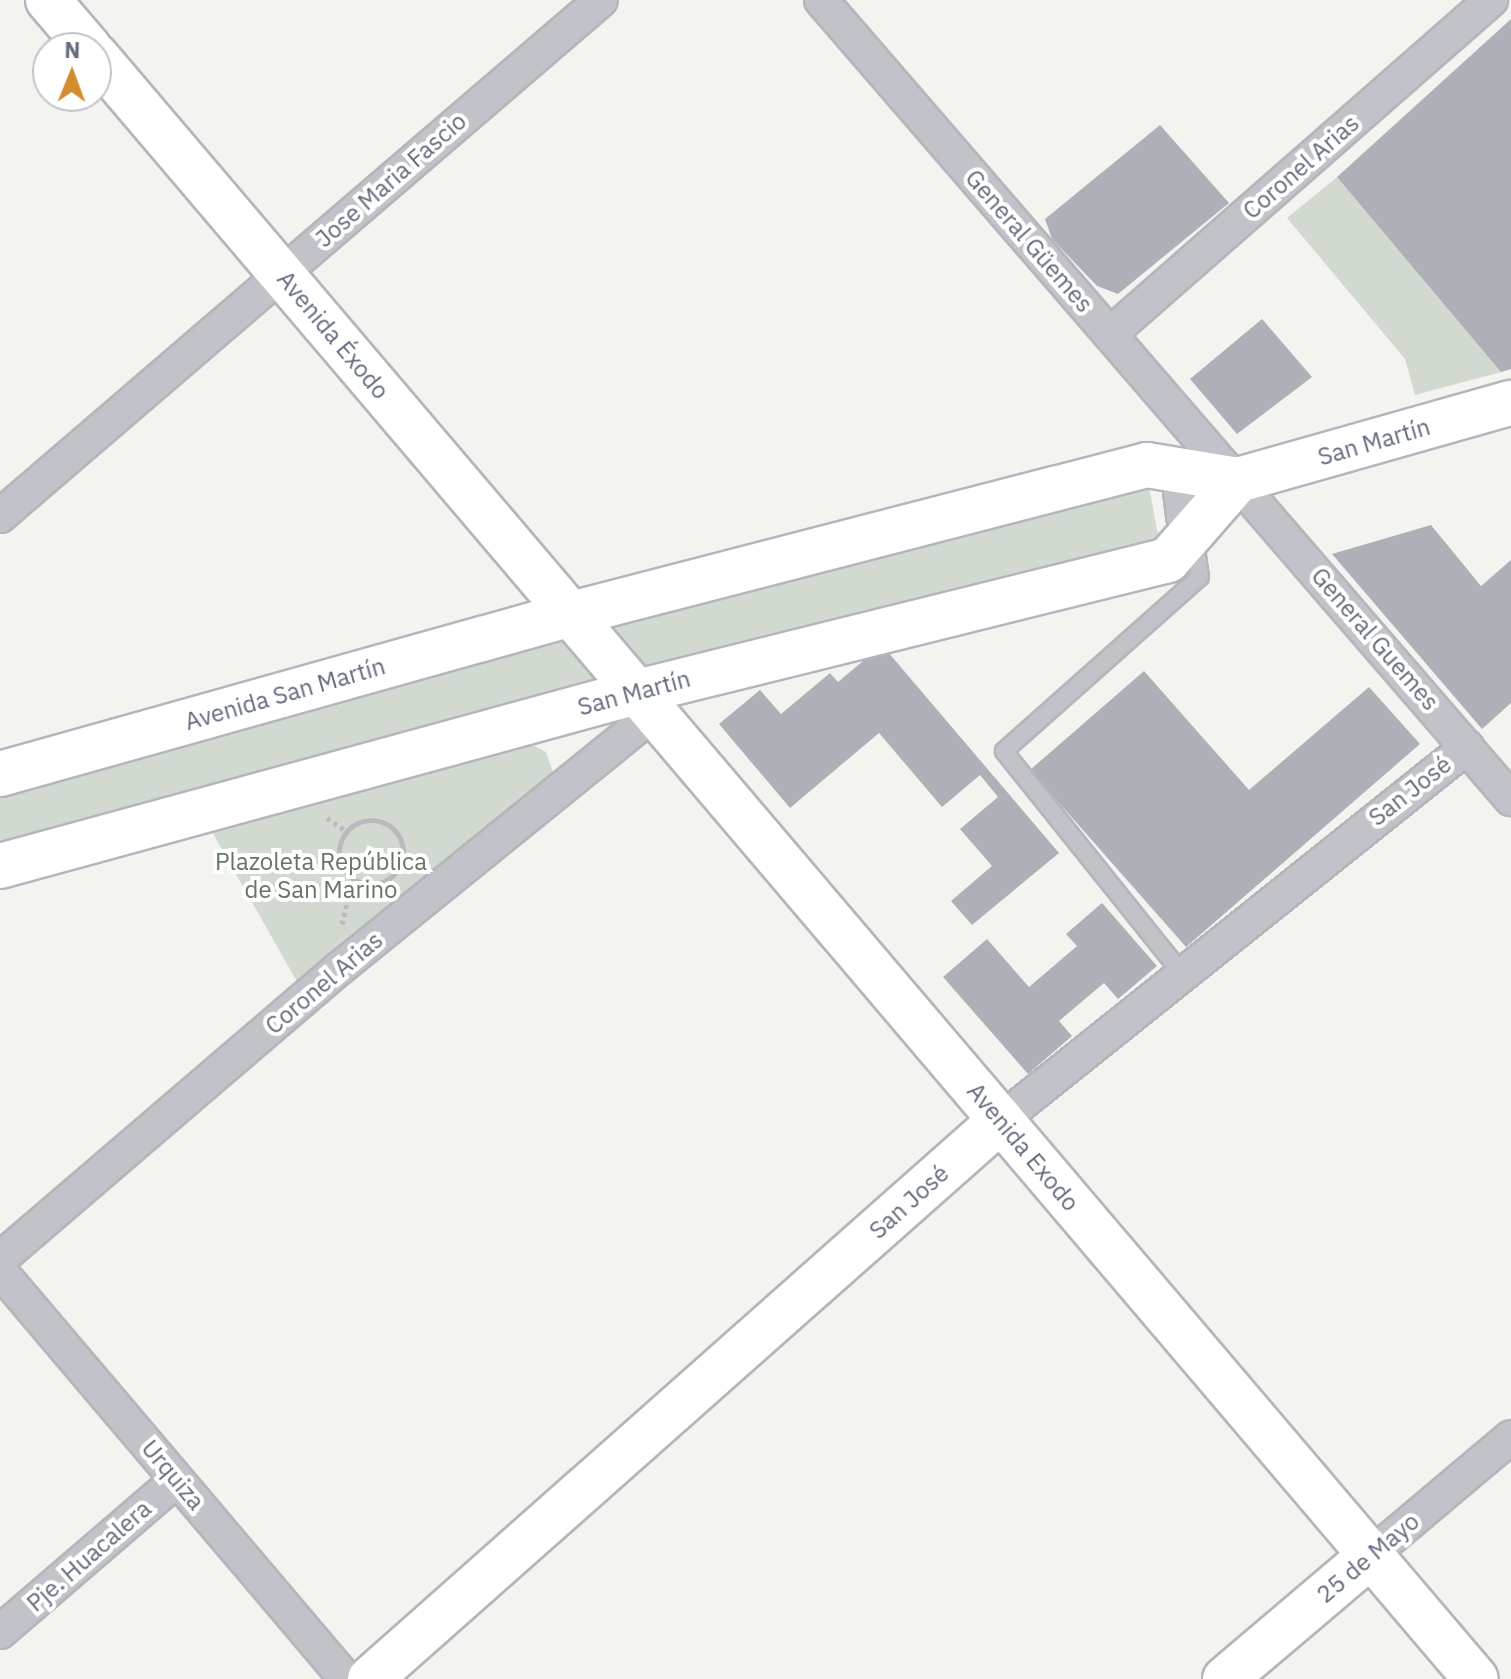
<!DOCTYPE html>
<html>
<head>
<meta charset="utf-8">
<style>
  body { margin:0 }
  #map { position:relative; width:1511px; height:1679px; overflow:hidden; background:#f3f4f0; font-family:"IBM Plex Sans",sans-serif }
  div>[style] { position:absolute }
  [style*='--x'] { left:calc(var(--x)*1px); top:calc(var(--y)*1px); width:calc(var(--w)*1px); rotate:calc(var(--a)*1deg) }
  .green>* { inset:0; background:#d1d9d0 }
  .building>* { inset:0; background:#adb0b7 }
  .path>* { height:5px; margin-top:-2.5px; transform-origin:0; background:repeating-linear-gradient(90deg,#b9babd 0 4px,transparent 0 8px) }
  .path>.ring { margin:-2.5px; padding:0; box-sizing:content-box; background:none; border:5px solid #b9babd; border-radius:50% }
  .roads { filter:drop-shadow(2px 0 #b4b6bc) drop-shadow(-2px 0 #b4b6bc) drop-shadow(0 2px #b4b6bc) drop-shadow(0 -2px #b4b6bc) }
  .lane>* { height:16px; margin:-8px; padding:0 8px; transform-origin:8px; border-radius:8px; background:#c2c3c8 }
  .street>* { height:32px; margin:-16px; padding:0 16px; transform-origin:16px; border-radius:16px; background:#c2c3c8 }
  .secondary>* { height:44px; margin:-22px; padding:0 22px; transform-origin:22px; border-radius:22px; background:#fff }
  span { translate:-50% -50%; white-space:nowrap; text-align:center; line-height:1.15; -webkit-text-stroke:8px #fff; paint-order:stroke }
  .street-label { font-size:24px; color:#656b7f }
  .park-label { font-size:24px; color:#647766 }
  .north { position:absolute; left:32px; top:32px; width:80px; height:80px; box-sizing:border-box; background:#fff; border:2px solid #c1c4cc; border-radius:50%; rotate:1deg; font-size:22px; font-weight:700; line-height:32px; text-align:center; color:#656b7f }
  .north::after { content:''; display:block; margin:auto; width:28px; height:36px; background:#d58c30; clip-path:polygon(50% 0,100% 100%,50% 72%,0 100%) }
</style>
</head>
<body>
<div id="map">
  <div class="green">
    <i style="clip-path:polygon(1337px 177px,1416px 270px,1501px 372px,1415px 395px,1405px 359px,1287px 218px)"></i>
    <i style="clip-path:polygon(1148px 481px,1160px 546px,648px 679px,601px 616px)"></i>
    <i style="clip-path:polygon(567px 630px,609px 685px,0 853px,0 787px)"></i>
    <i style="clip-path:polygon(522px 739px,546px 752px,557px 783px,300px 987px,211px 830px)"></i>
  </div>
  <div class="building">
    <i style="clip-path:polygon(1511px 19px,1511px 369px,1501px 372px,1337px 177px)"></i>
    <i style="clip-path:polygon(1160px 125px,1229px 203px,1118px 294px,1097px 286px,1052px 239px,1045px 219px)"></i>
    <i style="clip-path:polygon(1262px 319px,1312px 377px,1237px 434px,1190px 379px)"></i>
    <i style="clip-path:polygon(1431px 525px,1481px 586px,1511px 560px,1511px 703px,1482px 729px,1332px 554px)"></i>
    <i style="clip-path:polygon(882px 645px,1059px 853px,972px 925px,951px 901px,992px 866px,960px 829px,998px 797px,980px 775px,942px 807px,879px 733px,790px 808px,719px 724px,760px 690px,781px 714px,830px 673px,838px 682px)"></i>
    <i style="clip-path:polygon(1144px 671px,1249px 790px,1369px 687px,1420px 744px,1186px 947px,1030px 770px)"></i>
    <i style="clip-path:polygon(1102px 903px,1157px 966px,1118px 999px,1104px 983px,1059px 1021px,1072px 1036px,1028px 1074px,943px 977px,987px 939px,1029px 987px,1077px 946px,1066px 934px)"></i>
  </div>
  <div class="path">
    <i style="--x:327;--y:818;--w:23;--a:34"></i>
    <i class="ring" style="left:339px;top:820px;width:59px;height:59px"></i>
    <i style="--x:342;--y:924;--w:26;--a:-77"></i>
    <i style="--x:348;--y:899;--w:22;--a:-47"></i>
  </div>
  <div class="roads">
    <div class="lane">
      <i style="--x:1180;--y:971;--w:282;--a:-128.7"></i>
      <i style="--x:1004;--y:751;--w:262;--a:-41.6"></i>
      <i style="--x:1200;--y:577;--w:37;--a:-98"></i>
    </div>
    <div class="street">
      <i style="--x:821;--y:0;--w:1056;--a:49.19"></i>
      <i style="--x:1110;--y:334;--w:507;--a:-41.24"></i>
      <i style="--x:1178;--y:474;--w:42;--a:83.2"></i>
      <i style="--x:1183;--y:516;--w:16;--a:47"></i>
      <i style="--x:0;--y:516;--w:792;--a:-40.65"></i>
      <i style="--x:1001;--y:1120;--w:597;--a:-38.67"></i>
      <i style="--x:0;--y:1259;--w:449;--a:-40.6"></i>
      <i style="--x:341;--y:967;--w:404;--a:-39"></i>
      <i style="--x:0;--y:1271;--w:535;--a:49.7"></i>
      <i style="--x:1371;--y:1555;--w:183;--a:-40.1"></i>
      <i style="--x:0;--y:1632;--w:233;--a:-40.7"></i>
    </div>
    <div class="secondary">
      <i style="--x:48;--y:0;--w:63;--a:49.5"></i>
      <i style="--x:96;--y:56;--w:2130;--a:49.63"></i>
      <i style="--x:0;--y:774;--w:593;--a:-15.65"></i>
      <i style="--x:571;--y:614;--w:595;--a:-14.5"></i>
      <i style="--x:1147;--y:465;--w:92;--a:9.4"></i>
      <i style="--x:1238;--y:480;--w:284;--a:-15.8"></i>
      <i style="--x:0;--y:866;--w:660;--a:-15.28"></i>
      <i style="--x:637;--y:692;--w:547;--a:-13.96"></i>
      <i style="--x:1168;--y:560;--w:106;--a:-48.8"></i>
      <i style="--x:370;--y:1679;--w:843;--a:-41.54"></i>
      <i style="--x:1225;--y:1679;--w:192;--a:-40.3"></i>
    </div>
  </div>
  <div class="street-label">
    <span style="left:1301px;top:167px;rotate:-41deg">Coronel Arias</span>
    <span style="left:391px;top:180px;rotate:-41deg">Jose Maria Fascio</span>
    <span style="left:1029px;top:241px;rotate:49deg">General Güemes</span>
    <span style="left:333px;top:335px;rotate:50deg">Avenida Éxodo</span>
    <span style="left:1374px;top:442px;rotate:-16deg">San Martín</span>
    <span style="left:1375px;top:639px;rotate:49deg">General Guemes</span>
    <span style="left:634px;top:693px;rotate:-15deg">San Martín</span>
    <span style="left:285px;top:694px;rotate:-16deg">Avenida San Martín</span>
    <span style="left:1410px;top:791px;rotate:-38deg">San José</span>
    <span style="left:324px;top:983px;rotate:-40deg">Coronel Arias</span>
    <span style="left:1023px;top:1147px;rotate:50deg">Avenida Exodo</span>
    <span style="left:909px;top:1202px;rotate:-42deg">San José</span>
    <span style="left:173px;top:1475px;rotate:50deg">Urquiza</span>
    <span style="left:89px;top:1556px;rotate:-41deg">Pje. Huacalera</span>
    <span style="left:1368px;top:1558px;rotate:-40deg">25 de Mayo</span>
  </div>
  <div class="park-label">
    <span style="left:321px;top:876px">Plazoleta República<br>de San Marino</span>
  </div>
  <div class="north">N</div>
</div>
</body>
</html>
